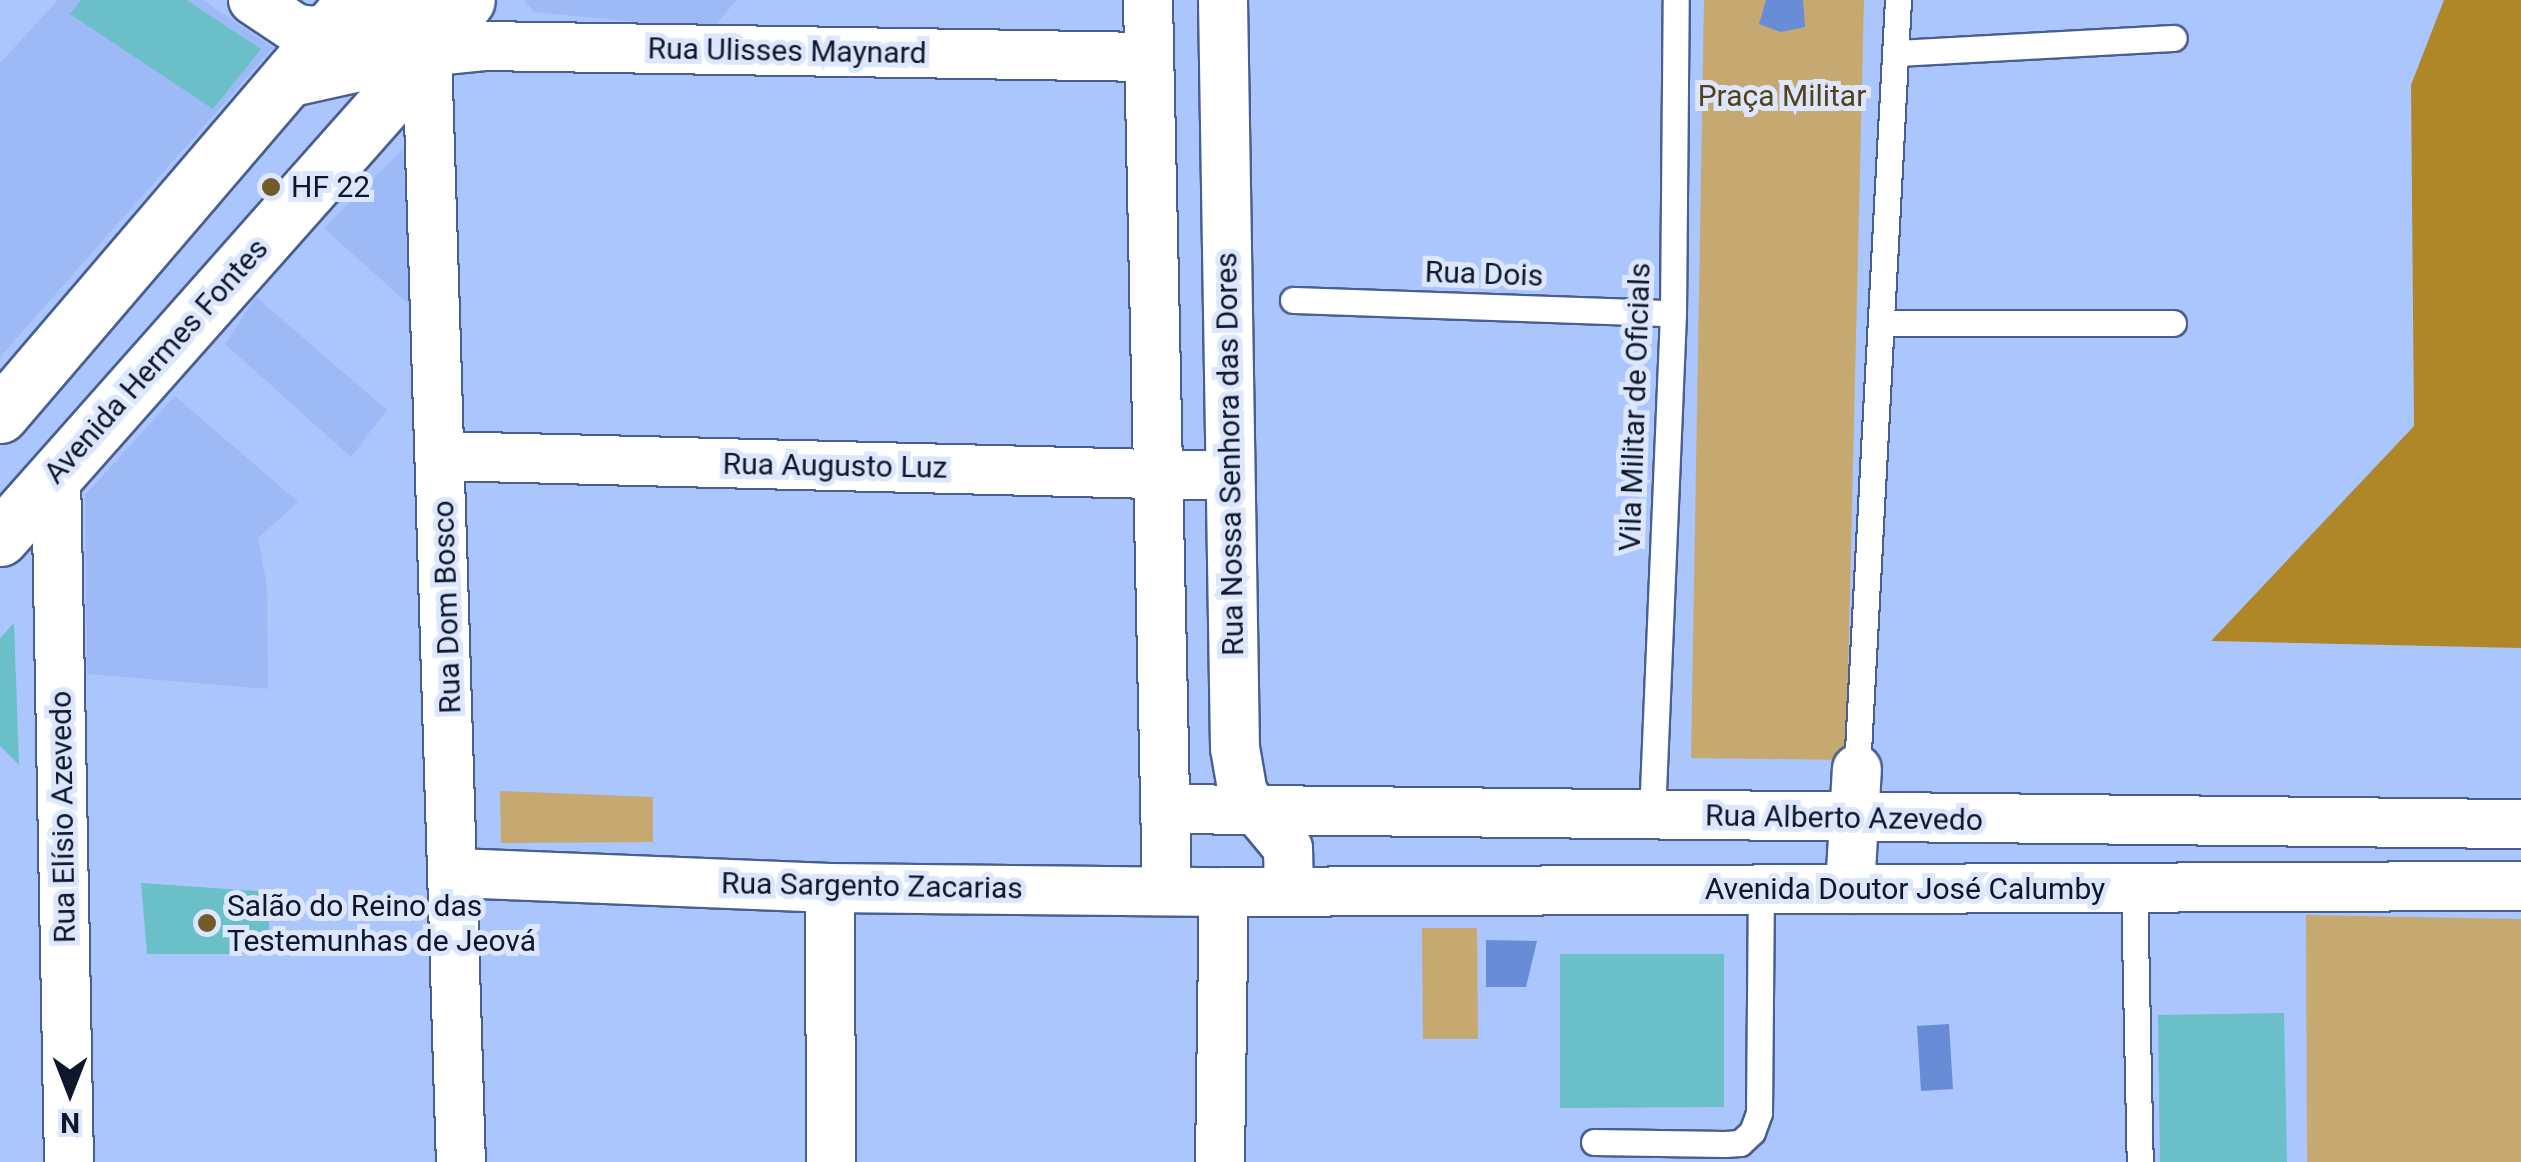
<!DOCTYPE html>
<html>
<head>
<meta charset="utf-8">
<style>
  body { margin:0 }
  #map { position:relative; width:2521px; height:1162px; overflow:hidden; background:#abc6fd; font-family:Roboto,sans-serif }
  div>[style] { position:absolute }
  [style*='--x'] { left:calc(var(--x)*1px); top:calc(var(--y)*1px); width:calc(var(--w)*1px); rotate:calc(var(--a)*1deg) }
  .built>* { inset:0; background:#9dbaf6 }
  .green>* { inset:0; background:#c5a970 }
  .forest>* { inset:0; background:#af8728 }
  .water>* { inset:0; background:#698cd6 }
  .building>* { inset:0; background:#6bbfc8 }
  .roads { filter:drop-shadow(2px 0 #495f8f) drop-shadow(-2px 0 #495f8f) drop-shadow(0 2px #495f8f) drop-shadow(0 -2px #495f8f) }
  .lane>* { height:25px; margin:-12.5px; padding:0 12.5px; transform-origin:12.5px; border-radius:12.5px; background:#fff }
  .street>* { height:48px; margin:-24px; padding:0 24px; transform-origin:24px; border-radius:24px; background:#fff }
  .secondary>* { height:55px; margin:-27.5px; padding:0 27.5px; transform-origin:27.5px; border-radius:27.5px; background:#fff }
  .dots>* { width:28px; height:28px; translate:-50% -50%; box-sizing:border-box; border:5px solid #dce7fd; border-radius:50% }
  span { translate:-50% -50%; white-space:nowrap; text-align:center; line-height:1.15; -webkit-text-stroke:10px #dce7fd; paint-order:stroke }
  .street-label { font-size:30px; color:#0e172b }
  .park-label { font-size:30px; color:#53411b }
  .poi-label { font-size:30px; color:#0e172b }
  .left { translate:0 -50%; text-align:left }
  .north { position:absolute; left:20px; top:1042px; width:100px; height:100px; -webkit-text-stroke:8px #dce7fd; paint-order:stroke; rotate:180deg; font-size:28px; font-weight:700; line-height:40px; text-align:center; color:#0e172b }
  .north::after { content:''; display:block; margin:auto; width:35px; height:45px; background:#0e172b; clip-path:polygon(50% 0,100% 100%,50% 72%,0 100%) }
</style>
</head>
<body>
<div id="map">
  <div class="built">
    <i style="clip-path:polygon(58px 0,203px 0,273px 48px,0 357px,0 63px)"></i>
    <i style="clip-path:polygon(524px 0,737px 0,712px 29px,534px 12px)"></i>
    <i style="clip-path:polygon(403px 149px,416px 311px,324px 228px)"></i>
    <i style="clip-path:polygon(256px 297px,387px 410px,351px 457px,225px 344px)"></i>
    <i style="clip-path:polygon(175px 396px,298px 502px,258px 538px,267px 586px,268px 689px,87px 674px,85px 495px)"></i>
  </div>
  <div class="green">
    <i style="clip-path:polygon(1704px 0,1864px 0,1846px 760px,1691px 758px)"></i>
    <i style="clip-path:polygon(500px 791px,653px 797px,653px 842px,501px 843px)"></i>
    <i style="clip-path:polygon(2306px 915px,2521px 919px,2521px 1162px,2307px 1162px)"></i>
    <i style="clip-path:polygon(1422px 928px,1477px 928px,1478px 1039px,1423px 1039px)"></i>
  </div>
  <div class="forest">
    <i style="clip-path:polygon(2444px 0,2521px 0,2521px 648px,2211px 641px,2414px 426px,2411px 85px)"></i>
  </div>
  <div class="water">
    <i style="clip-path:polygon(1766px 0,1803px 0,1805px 27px,1781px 32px,1759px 24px)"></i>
    <i style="clip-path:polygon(1486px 940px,1537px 941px,1526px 987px,1486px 987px)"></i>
    <i style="clip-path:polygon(1949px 1024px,1953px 1089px,1921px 1091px,1917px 1026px)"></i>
  </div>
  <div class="building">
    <i style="clip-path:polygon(81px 0,186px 0,261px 49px,213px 109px,70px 14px)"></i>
    <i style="clip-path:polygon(14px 623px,19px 765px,0 746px,0 638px)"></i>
    <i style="clip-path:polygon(141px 883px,269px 892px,269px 954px,147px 954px)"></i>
    <i style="clip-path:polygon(1560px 954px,1724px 954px,1724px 1107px,1560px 1108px)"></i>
    <i style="clip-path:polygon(2284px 1013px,2287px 1162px,2160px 1162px,2158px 1015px)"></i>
  </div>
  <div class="roads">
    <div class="lane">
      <i style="--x:1896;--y:53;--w:278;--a:-3.1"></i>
      <i style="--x:1293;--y:300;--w:380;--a:2"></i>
      <i style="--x:1882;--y:323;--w:291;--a:0"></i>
      <i style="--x:1857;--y:769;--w:770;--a:-86.95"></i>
      <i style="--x:1652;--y:815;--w:502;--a:-87.6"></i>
      <i style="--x:1673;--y:313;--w:313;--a:-89.5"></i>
      <i style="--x:2134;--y:887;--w:275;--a:88.8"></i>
      <i style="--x:1594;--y:1142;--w:131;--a:0.9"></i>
      <i style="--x:1725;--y:1144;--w:15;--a:-4"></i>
      <i style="--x:1740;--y:1143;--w:16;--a:-43"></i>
      <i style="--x:1752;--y:1132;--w:20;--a:-70"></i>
      <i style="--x:1759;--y:1113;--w:223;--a:-89.5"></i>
    </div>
    <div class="street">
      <i style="--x:253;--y:0;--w:50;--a:33.7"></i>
      <i style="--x:295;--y:28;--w:16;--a:11"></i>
      <i style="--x:311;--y:31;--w:153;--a:-9.4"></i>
      <i style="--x:1148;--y:0;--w:890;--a:88.78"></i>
      <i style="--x:1223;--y:0;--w:748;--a:89.08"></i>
      <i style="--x:1235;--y:748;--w:47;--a:80.1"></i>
      <i style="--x:1243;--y:794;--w:70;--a:50.2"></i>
      <i style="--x:1288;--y:848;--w:43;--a:88.7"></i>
      <i style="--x:427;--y:52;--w:1111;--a:88.25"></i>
      <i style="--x:287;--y:83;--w:143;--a:-12.5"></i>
      <i style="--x:427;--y:52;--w:57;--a:-6"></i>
      <i style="--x:484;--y:46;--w:664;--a:0.95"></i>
      <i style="--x:441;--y:456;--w:788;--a:1.45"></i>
      <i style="--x:56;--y:473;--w:689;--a:88.92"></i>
      <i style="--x:1168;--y:809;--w:1353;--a:0.64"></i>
      <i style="--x:456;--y:873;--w:374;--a:2.3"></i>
      <i style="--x:830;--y:888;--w:394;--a:0.6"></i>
      <i style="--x:1224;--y:892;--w:1297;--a:-0.27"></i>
      <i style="--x:830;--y:888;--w:274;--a:89.8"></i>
      <i style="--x:1850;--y:889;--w:120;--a:-86.7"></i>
      <i style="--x:1220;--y:1162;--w:270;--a:-89.2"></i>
    </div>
    <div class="secondary">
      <i style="--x:0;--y:415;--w:546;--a:-49.46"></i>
      <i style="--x:0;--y:538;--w:585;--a:-48.46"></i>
      <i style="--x:388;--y:100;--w:127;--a:-51.7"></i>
    </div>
  </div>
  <div class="dots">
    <i style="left:271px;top:187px;background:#725b2b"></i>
    <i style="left:207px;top:923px;background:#725b2b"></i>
  </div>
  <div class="street-label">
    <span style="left:787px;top:51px;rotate:1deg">Rua Ulisses Maynard</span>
    <span style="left:1484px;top:274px;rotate:2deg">Rua Dois</span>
    <span style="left:156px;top:361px;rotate:-48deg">Avenida Hermes Fontes</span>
    <span style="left:1635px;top:407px;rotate:-88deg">Vila Militar de Oficials</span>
    <span style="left:1230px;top:454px;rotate:-91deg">Rua Nossa Senhora das Dores</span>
    <span style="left:835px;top:466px;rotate:1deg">Rua Augusto Luz</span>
    <span style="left:447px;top:607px;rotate:-92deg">Rua Dom Bosco</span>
    <span style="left:63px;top:817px;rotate:-91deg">Rua Elísio Azevedo</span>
    <span style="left:1844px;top:818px;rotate:1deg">Rua Alberto Azevedo</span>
    <span style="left:872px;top:886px;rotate:1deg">Rua Sargento Zacarias</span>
    <span style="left:1905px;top:889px">Avenida Doutor José Calumby</span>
  </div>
  <div class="park-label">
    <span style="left:1782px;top:96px">Praça Militar</span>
  </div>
  <div class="poi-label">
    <span class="left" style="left:291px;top:187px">HF 22</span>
    <span class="left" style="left:227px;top:923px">Salão do Reino das<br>Testemunhas de Jeová</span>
  </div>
  <div class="north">N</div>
</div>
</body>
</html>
